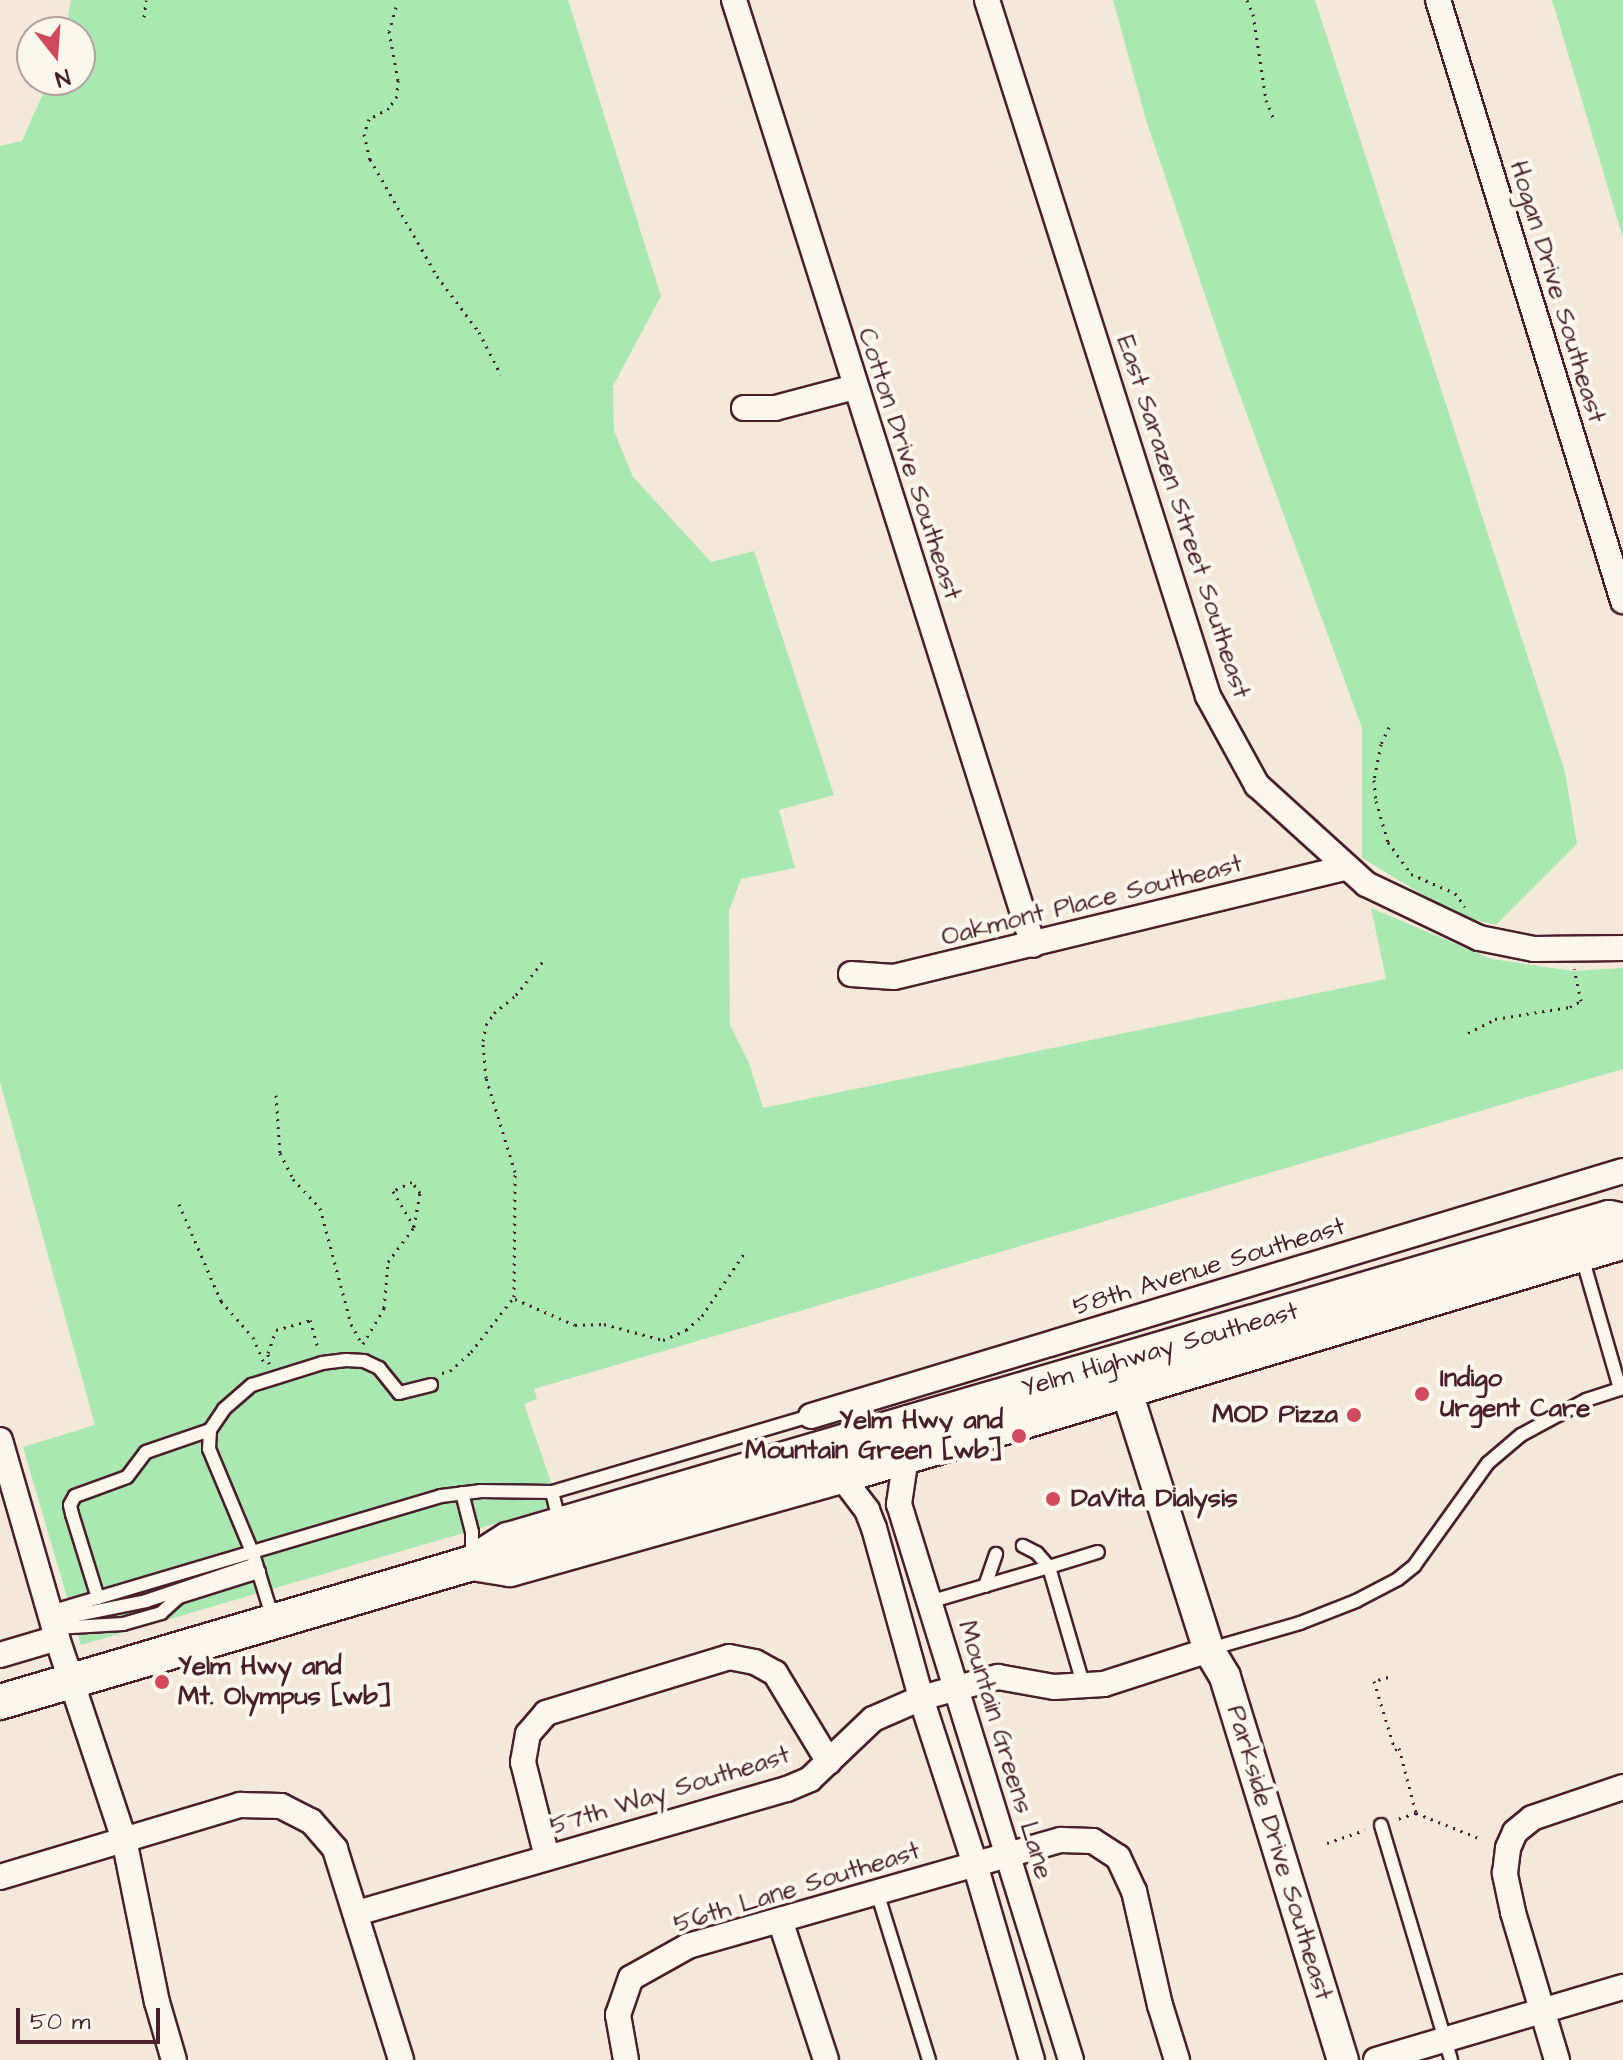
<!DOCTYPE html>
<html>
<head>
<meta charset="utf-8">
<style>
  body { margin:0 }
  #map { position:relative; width:1623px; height:2060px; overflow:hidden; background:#f4e8d8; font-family:"Architects Daughter",sans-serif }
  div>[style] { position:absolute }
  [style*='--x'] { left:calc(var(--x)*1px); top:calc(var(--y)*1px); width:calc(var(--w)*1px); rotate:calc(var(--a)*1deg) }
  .green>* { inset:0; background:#a9e9b1 }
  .path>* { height:3px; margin-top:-1.5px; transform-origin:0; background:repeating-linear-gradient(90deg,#4a1f2b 0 2px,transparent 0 8px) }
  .roads { filter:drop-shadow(2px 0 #4a1f2b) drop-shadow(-2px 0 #4a1f2b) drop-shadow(0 2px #4a1f2b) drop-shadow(0 -2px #4a1f2b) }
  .service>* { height:12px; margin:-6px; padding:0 6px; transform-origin:6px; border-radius:6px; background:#fbf7ec }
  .minor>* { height:24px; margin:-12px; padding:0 12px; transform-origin:12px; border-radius:12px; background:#fbf7ec }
  .tertiary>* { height:30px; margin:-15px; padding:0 15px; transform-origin:15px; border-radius:15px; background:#fbf7ec }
  .secondary>* { height:34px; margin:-17px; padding:0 17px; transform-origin:17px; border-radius:17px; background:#fbf7ec }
  .dots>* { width:22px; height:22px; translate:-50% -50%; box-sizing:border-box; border:4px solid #fbf7ec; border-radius:50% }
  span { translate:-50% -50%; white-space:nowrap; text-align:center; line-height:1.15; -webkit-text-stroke:8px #fbf7ec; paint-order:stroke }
  .street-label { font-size:26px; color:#4a1f2b }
  .poi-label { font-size:26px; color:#4a1f2b; font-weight:700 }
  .left { translate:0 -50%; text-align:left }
  .right { translate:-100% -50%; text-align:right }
  .north { position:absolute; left:16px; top:16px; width:80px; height:80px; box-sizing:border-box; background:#fbf7ec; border:2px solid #b4a19f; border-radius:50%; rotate:163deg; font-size:22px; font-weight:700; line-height:32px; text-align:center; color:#4a1f2b }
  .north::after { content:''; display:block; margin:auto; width:28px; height:36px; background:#d1495b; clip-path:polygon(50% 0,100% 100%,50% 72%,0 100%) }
  .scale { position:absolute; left:16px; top:2008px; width:144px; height:36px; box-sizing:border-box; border:4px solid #4a1f2b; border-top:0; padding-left:10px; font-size:24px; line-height:28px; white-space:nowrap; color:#4a1f2b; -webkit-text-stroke:6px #fbf7ec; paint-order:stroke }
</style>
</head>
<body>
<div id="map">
  <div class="green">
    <i style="clip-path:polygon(71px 0,568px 0,661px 296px,613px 386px,614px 431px,633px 477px,711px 562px,754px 551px,834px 795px,779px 810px,795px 868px,741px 879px,729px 911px,730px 1025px,749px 1063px,763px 1108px,1386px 979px,1371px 908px,1492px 959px,1573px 971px,1623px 968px,1623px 1069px,534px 1389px,537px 1399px,524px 1404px,559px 1505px,81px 1645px,23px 1447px,95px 1425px,0 1082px,0 146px,22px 141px,49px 80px,80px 80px,80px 32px,65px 32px)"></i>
    <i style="clip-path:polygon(1113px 0,1315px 0,1565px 772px,1577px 844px,1496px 925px,1456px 915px,1362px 858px,1362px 728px,1228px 363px,1146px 120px)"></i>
    <i style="clip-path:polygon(1552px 0,1623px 0,1623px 238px)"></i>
  </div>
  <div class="path">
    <i style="--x:1247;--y:0;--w:15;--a:67"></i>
    <i style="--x:1253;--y:14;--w:87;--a:81.4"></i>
    <i style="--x:1266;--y:100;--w:22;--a:68"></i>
    <i style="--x:396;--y:7;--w:25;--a:106"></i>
    <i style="--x:389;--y:31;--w:50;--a:79.6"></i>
    <i style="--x:398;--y:80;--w:16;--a:94"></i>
    <i style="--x:397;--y:96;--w:14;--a:124"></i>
    <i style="--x:389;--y:108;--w:23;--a:151"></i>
    <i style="--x:369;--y:119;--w:16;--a:108"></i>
    <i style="--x:364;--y:134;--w:26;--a:77"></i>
    <i style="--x:370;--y:159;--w:135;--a:60.2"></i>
    <i style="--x:437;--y:276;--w:70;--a:53.1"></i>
    <i style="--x:479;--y:332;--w:48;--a:62.9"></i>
    <i style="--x:144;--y:17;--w:17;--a:-83"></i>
    <i style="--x:1389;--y:727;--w:19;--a:115"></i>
    <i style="--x:1381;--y:744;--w:37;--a:101"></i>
    <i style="--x:1374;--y:780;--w:21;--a:85"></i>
    <i style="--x:1376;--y:801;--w:43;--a:73.7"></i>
    <i style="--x:1388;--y:842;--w:39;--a:54"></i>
    <i style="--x:1411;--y:874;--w:48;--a:23.4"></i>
    <i style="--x:1455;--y:893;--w:17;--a:54"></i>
    <i style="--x:1468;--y:1033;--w:30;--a:-27"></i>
    <i style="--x:1495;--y:1019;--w:76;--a:-9.1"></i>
    <i style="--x:1570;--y:1007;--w:13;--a:-29"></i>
    <i style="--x:1581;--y:1001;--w:33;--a:-102"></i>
    <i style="--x:276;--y:1095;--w:58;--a:86.1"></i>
    <i style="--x:280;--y:1153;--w:29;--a:63"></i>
    <i style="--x:293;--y:1179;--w:40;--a:47"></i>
    <i style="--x:320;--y:1208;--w:120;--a:75"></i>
    <i style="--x:351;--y:1324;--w:23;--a:61"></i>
    <i style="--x:179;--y:1204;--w:106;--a:66.6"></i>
    <i style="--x:221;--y:1301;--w:48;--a:48.4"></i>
    <i style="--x:253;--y:1337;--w:28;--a:67"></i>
    <i style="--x:515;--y:1299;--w:65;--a:23.4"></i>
    <i style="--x:575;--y:1325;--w:29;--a:-2"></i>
    <i style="--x:604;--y:1324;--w:61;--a:15.2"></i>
    <i style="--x:663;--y:1340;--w:25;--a:-23"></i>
    <i style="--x:686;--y:1330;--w:21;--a:-41"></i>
    <i style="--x:702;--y:1316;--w:77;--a:-56.1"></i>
    <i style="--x:363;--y:1344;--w:42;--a:-59.7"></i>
    <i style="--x:384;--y:1308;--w:46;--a:-85"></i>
    <i style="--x:388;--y:1262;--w:44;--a:-53.4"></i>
    <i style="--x:414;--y:1227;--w:35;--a:-80"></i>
    <i style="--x:420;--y:1193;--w:14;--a:-126"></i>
    <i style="--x:412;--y:1182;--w:21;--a:155"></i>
    <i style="--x:393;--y:1191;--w:42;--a:59.7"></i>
    <i style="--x:269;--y:1364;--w:11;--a:-95"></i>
    <i style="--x:268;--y:1353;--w:24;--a:-71"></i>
    <i style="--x:276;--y:1330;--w:35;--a:-16"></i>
    <i style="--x:310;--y:1320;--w:29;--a:74"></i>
    <i style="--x:442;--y:1373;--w:8;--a:-14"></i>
    <i style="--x:450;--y:1371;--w:28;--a:-42"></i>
    <i style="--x:471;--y:1352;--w:70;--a:-52"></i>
    <i style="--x:514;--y:1297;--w:125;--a:-89.5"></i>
    <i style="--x:515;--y:1172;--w:98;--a:-107.1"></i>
    <i style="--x:486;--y:1078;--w:37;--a:-95"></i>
    <i style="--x:483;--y:1041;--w:16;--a:-79"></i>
    <i style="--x:486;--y:1025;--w:14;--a:-56"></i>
    <i style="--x:494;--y:1013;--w:28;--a:-39"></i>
    <i style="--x:516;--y:995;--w:45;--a:-51.3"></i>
    <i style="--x:1388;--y:1677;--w:15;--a:164"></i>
    <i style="--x:1374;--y:1681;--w:72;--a:73.1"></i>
    <i style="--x:1395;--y:1750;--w:4;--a:-27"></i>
    <i style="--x:1399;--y:1748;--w:67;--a:75.3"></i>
    <i style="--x:1416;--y:1813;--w:22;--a:162"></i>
    <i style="--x:1416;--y:1813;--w:68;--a:21.6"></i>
    <i style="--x:1327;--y:1843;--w:40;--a:-18.9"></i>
  </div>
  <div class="roads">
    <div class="service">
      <i style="--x:1582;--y:1257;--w:137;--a:73.9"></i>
      <i style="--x:552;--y:1492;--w:270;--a:-16.4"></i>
      <i style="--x:462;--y:1493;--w:40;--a:75.6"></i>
      <i style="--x:472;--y:1532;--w:28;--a:90"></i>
      <i style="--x:985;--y:1586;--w:34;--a:-71"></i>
      <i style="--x:98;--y:1598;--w:88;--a:-107.2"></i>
      <i style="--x:72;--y:1514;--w:9;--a:-103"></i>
      <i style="--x:70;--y:1505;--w:10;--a:-61"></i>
      <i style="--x:75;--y:1496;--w:55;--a:-20.1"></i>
      <i style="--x:127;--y:1477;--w:31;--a:-53"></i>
      <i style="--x:146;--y:1452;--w:68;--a:-19"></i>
      <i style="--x:929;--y:1602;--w:125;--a:-16.3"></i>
      <i style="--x:1049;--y:1567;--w:18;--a:-131"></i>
      <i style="--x:1037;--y:1553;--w:16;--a:-153"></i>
      <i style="--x:50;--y:1612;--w:408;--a:-16.5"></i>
      <i style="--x:441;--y:1496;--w:39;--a:-7"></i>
      <i style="--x:480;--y:1491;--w:72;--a:0.8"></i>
      <i style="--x:552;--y:1492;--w:16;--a:76"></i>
      <i style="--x:273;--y:1619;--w:68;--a:-107.1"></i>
      <i style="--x:253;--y:1554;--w:114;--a:-112.7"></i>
      <i style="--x:209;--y:1449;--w:19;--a:-87"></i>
      <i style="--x:210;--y:1430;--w:25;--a:-56"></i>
      <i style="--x:224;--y:1409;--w:37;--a:-41"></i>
      <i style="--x:252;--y:1385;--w:73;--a:-17.4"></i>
      <i style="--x:322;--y:1363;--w:24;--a:-7"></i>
      <i style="--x:346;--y:1360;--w:18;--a:3"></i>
      <i style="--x:364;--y:1361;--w:17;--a:25"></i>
      <i style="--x:379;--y:1368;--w:32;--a:51"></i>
      <i style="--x:399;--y:1393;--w:33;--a:-14"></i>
      <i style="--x:52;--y:1620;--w:96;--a:-11.4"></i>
      <i style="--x:146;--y:1601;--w:116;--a:-18.6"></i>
      <i style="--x:55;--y:1628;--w:68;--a:-3.4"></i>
      <i style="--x:123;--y:1624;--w:40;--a:-16"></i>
      <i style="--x:161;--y:1613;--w:24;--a:-42"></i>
      <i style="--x:179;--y:1597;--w:84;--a:-17.4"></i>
      <i style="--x:1210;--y:1649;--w:94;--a:-16.1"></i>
      <i style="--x:1300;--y:1623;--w:60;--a:-21.4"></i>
      <i style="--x:1356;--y:1601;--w:47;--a:-27.6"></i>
      <i style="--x:1398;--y:1579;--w:21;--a:-39"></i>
      <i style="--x:1414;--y:1566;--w:127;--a:-54.3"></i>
      <i style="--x:1488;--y:1463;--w:43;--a:-40.3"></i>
      <i style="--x:1521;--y:1435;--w:74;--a:-28.3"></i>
      <i style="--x:1586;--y:1400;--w:39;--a:-18"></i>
      <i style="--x:1084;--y:1687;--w:125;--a:-106.3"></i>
      <i style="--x:1049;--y:1567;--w:51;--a:-17"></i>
      <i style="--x:1381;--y:1825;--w:245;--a:73.4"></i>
      <i style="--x:877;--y:1892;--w:176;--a:72.8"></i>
    </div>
    <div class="minor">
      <i style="--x:734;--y:0;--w:991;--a:72.44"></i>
      <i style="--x:987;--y:0;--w:730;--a:72.38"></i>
      <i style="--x:1208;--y:696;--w:102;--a:61.2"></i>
      <i style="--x:1257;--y:785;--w:147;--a:42.2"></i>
      <i style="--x:1366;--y:884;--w:125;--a:25.5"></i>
      <i style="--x:1479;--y:938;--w:56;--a:11.3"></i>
      <i style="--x:1534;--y:949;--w:89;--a:-0.6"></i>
      <i style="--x:1438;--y:0;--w:629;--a:72.89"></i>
      <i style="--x:744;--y:408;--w:31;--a:0"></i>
      <i style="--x:775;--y:408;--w:83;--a:-14.7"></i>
      <i style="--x:851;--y:974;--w:43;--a:4"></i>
      <i style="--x:894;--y:977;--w:464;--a:-13.6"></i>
      <i style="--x:811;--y:1416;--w:848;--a:-16.79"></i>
      <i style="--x:0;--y:1440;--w:206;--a:73.9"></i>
      <i style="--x:57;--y:1638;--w:212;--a:71.6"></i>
      <i style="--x:124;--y:1839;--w:166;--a:78.6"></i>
      <i style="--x:157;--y:2002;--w:60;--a:73.7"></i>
      <i style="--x:906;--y:1457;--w:48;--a:98.5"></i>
      <i style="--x:899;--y:1504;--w:582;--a:72.81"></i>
      <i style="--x:841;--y:1476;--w:43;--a:52.6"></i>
      <i style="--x:867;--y:1510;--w:19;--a:69"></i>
      <i style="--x:874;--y:1528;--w:176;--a:74.5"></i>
      <i style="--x:921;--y:1698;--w:175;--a:72"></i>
      <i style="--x:975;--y:1864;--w:204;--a:73.8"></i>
      <i style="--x:0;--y:1655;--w:59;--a:-16.6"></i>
      <i style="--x:547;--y:1857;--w:98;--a:-104.2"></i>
      <i style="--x:523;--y:1762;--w:28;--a:-80"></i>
      <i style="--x:528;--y:1734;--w:28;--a:-49"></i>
      <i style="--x:546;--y:1713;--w:191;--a:-17"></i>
      <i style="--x:729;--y:1657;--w:26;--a:11"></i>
      <i style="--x:755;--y:1662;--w:23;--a:29"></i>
      <i style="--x:775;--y:1673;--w:104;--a:58.8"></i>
      <i style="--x:0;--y:1877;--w:251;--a:-16.7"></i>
      <i style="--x:240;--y:1805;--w:41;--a:1.4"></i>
      <i style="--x:281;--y:1806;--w:34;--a:27"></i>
      <i style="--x:311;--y:1821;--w:37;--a:49"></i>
      <i style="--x:335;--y:1849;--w:221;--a:72.6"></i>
      <i style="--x:357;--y:1913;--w:448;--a:-16.1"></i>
      <i style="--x:787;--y:1789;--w:25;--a:-23"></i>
      <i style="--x:810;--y:1779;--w:87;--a:-43.6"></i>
      <i style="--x:873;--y:1719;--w:52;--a:-23.6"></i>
      <i style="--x:921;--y:1698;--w:80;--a:-15.3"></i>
      <i style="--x:998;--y:1677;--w:57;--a:10.1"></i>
      <i style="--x:1054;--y:1687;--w:50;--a:-3.4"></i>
      <i style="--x:1104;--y:1684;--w:110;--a:-17.9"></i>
      <i style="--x:780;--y:1920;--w:147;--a:71.8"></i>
      <i style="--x:626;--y:2060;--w:46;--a:-100.1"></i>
      <i style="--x:618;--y:2015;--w:39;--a:-71"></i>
      <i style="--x:631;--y:1978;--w:65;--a:-29.3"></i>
      <i style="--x:688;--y:1946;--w:388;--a:-15.9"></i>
      <i style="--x:1061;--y:1840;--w:32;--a:2"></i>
      <i style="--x:1093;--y:1841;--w:30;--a:33"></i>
      <i style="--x:1118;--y:1857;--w:38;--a:65"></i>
      <i style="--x:1134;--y:1891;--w:117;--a:77.2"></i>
      <i style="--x:1160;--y:2005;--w:58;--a:72.8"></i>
      <i style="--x:1376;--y:2060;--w:258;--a:-16.5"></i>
      <i style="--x:1557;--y:2060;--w:154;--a:-106.6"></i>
      <i style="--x:1513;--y:1912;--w:40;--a:-102"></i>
      <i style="--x:1505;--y:1873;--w:25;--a:-83"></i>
      <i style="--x:1508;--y:1848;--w:17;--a:-66"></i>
      <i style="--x:1515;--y:1832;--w:22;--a:-39"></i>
      <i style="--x:1532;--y:1818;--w:96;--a:-18.8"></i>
    </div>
    <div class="tertiary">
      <i style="--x:1120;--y:1370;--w:294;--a:72.4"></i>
      <i style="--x:1209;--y:1650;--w:31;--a:59"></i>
      <i style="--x:1225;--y:1677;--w:401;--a:72.9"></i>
    </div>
    <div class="secondary">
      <i style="--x:472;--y:1563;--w:38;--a:9"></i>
      <i style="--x:510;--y:1569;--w:344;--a:-15.7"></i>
      <i style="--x:841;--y:1476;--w:808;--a:-16.69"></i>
      <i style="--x:1615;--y:1244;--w:14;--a:-54"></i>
      <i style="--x:0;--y:1702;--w:492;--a:-16.4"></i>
      <i style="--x:472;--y:1563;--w:43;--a:-32.6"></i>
      <i style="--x:508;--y:1540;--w:1147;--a:-16.3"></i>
      <i style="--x:1609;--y:1218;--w:14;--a:12"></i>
    </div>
  </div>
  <div class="dots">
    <i style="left:1422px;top:1394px;background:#d1495b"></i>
    <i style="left:1354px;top:1415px;background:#d1495b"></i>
    <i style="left:1019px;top:1436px;background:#d1495b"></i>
    <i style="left:1053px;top:1499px;background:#d1495b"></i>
    <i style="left:162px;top:1682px;background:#d1495b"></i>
  </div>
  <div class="street-label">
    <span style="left:1557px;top:292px;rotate:73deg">Hogan Drive Southeast</span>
    <span style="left:909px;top:464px;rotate:72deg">Cotton Drive Southeast</span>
    <span style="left:1183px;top:517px;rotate:72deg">East Sarazen Street Southeast</span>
    <span style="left:1092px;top:901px;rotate:-14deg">Oakmont Place Southeast</span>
    <span style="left:1209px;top:1267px;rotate:-17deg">58th Avenue Southeast</span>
    <span style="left:1160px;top:1350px;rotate:-16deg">Yelm Highway Southeast</span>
    <span style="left:1005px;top:1750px;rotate:73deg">Mountain Greens Lane</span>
    <span style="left:670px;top:1791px;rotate:-17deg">57th Way Southeast</span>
    <span style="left:1279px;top:1853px;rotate:73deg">Parkside Drive Southeast</span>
    <span style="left:797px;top:1888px;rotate:-17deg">56th Lane Southeast</span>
  </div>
  <div class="poi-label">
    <span class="left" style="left:1440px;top:1394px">Indigo<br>Urgent Care</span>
    <span class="right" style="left:1338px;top:1415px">MOD Pizza</span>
    <span class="right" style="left:1003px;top:1436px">Yelm Hwy and<br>Mountain Green [wb]</span>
    <span class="left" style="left:1071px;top:1499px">DaVita Dialysis</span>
    <span class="left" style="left:178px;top:1682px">Yelm Hwy and<br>Mt. Olympus [wb]</span>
  </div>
  <div class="north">N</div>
  <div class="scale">50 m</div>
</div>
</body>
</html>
